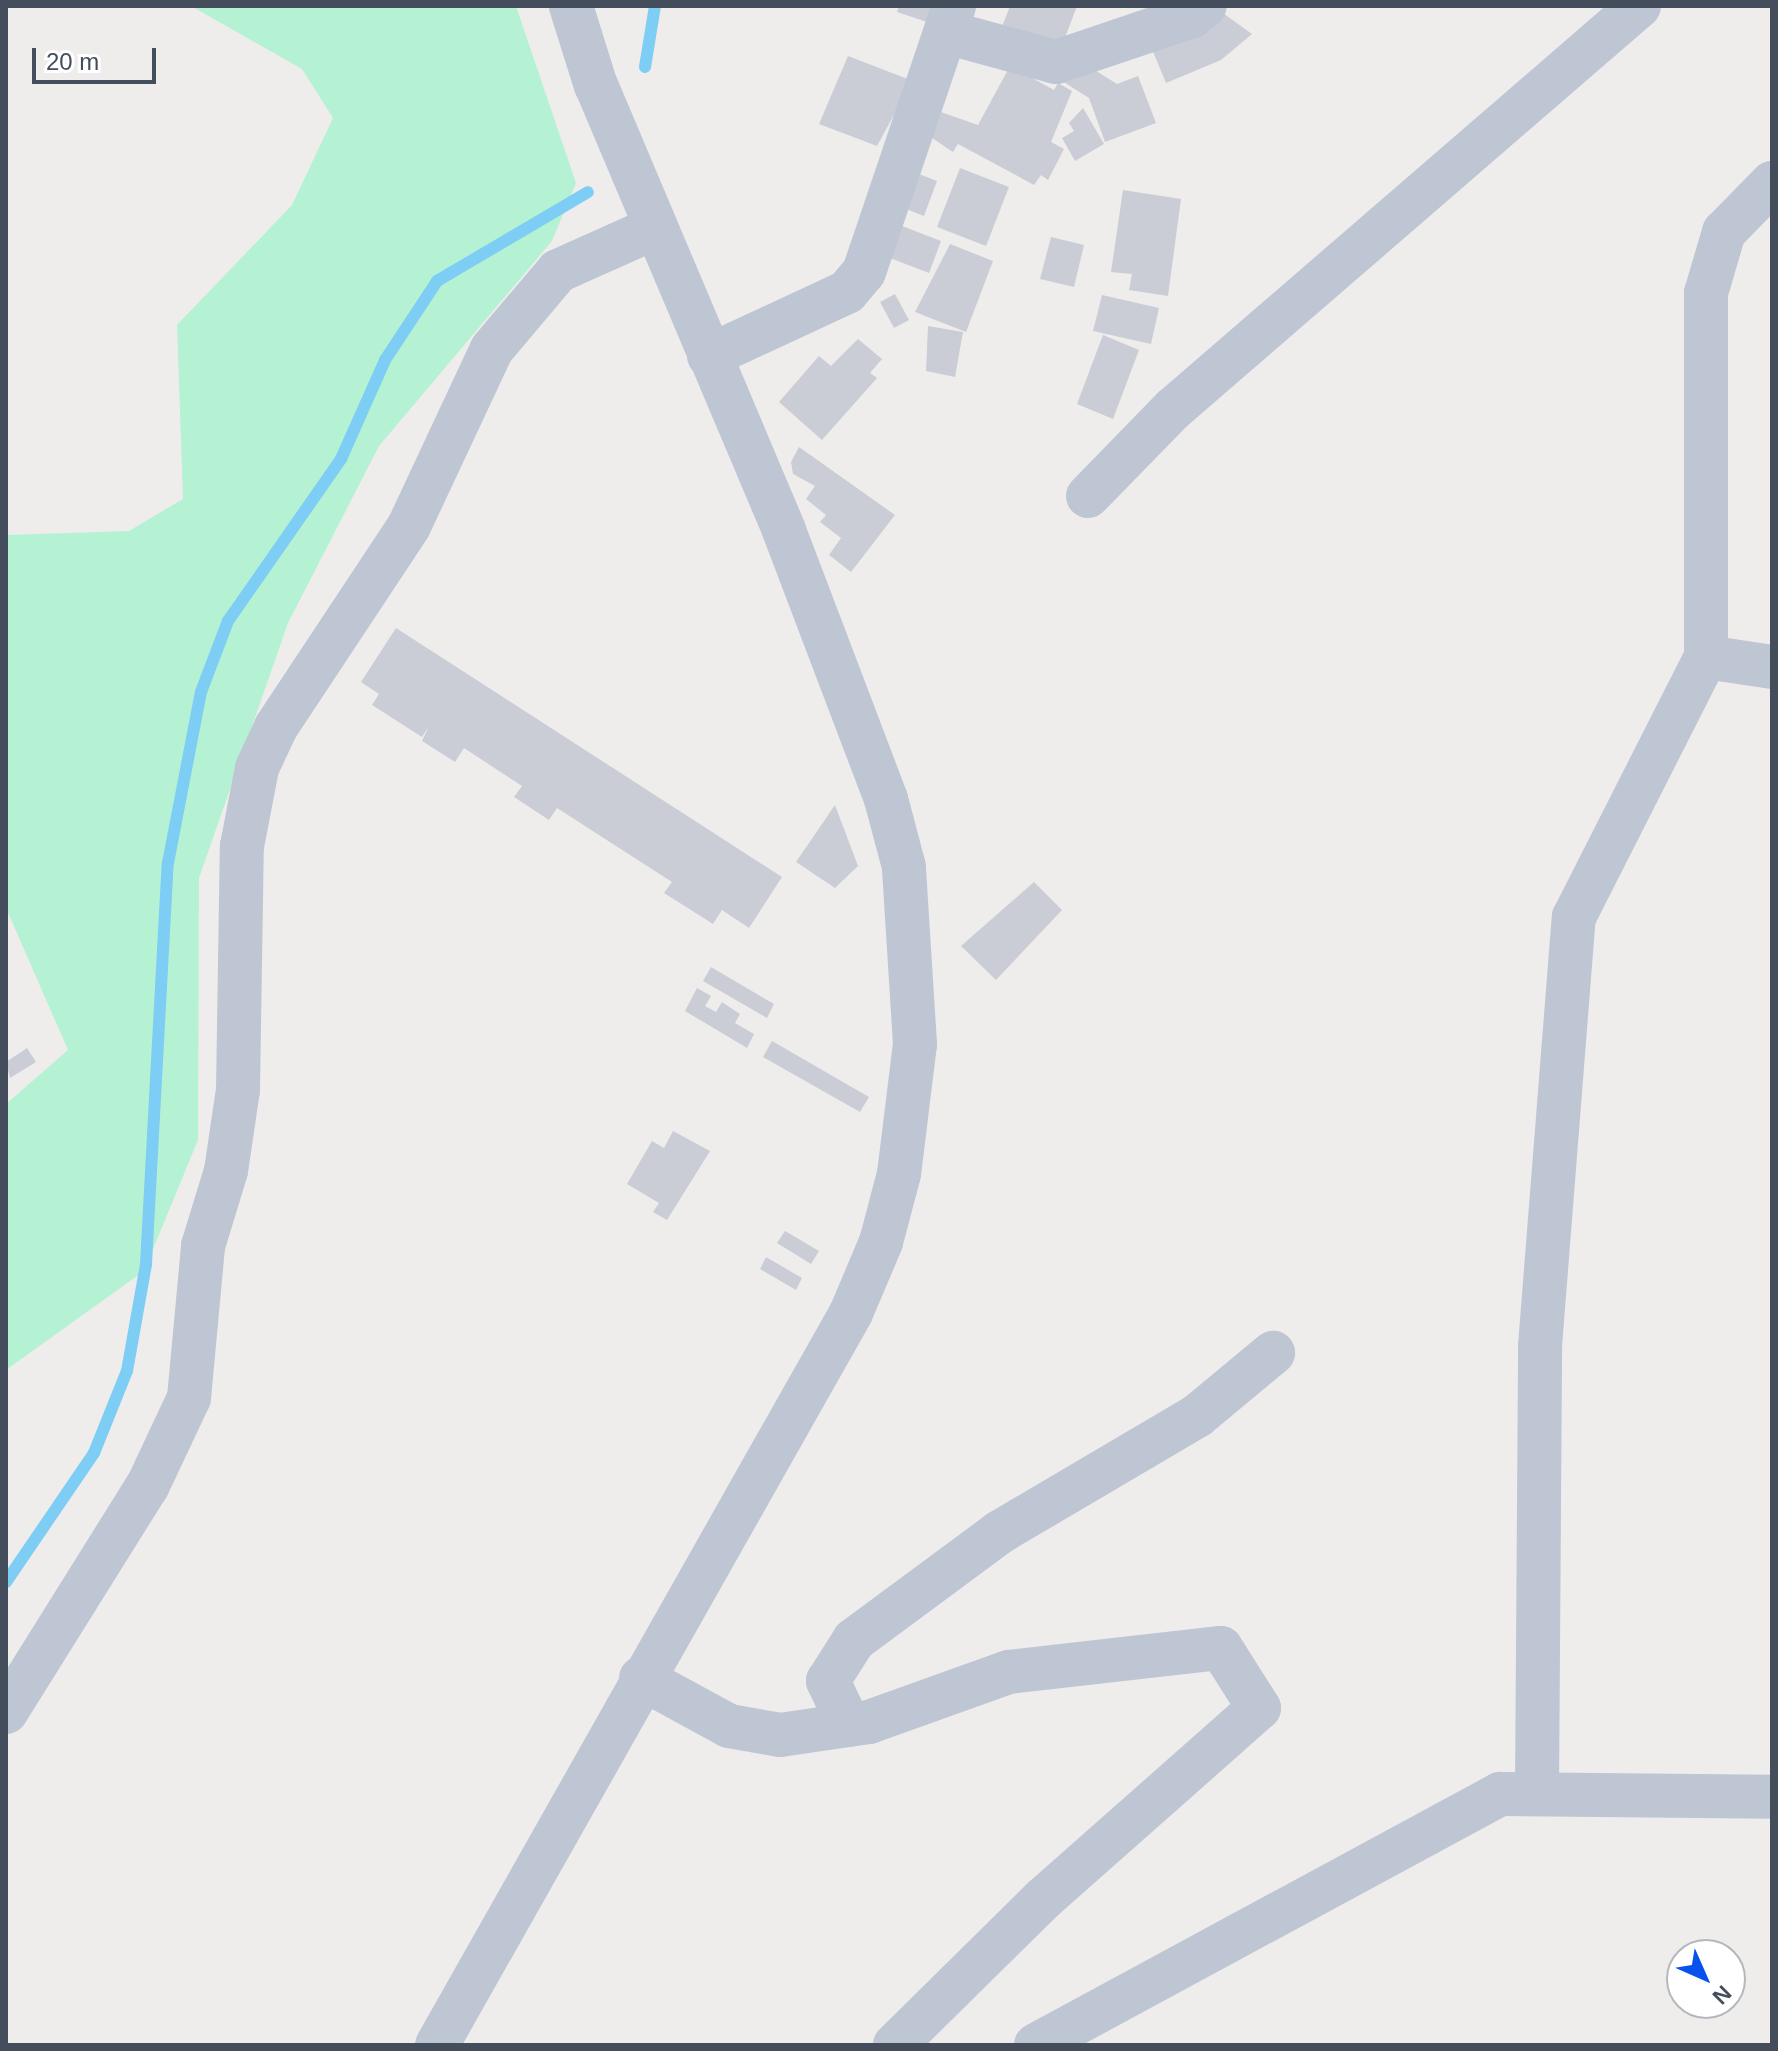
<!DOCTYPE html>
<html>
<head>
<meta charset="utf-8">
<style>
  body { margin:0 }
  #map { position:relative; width:1778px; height:2051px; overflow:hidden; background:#efecec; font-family:Helvetica,sans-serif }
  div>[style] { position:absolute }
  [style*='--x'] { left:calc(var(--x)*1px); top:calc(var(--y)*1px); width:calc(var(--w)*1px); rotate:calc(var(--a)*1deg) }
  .green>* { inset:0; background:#b5f2d4 }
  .stream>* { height:12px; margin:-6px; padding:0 6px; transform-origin:6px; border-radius:6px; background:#7dcdf4 }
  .building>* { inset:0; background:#cacdd5 }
  .minor>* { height:44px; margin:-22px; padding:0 22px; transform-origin:22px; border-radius:22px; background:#bec6d3 }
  span { translate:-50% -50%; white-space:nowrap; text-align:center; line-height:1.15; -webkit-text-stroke:6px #fff; paint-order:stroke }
  .frame { position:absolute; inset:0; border:8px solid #434d5b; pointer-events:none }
  .north { position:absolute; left:1666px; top:1939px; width:80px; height:80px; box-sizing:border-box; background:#fff; border:2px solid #b4b8bd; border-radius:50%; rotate:135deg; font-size:22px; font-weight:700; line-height:32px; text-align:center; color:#434d5b }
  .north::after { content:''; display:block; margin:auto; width:28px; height:36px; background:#0851ed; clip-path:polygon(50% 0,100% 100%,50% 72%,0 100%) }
  .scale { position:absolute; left:32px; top:48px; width:124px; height:36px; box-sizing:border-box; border:4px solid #434d5b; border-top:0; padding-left:10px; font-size:24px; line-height:28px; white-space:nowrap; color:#434d5b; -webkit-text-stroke:6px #fff; paint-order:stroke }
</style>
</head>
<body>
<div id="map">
  <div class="green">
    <i style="clip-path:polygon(191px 6px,516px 6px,576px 183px,552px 241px,379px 446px,288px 623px,199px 878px,198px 1140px,144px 1271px,6px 1370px,6px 1104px,68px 1050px,6px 908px,6px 535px,129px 531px,183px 499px,177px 325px,292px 205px,333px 118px,302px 69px)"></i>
  </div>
  <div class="stream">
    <i style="--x:645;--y:67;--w:62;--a:-80.7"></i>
    <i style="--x:6;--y:1582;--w:156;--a:-55.7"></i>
    <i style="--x:94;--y:1453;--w:88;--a:-68.1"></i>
    <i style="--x:127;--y:1371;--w:109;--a:-79.9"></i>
    <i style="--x:146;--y:1264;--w:402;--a:-86.9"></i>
    <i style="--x:168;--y:863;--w:174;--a:-79.1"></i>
    <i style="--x:201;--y:692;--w:76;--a:-69.2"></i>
    <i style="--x:228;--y:621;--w:198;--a:-55.1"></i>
    <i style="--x:341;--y:459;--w:108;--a:-66"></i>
    <i style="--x:385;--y:360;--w:95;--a:-56.6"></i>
    <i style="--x:437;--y:281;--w:175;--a:-30.5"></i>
  </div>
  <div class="building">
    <i style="clip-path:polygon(899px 6px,936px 6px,930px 23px,897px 12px)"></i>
    <i style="clip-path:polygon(1010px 6px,1077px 6px,1061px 48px,998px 37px)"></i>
    <i style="clip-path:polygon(1220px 11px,1252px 34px,1221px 60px,1166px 83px,1152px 49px)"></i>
    <i style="clip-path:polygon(848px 56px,913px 81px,900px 115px,895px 113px,877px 146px,819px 124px)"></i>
    <i style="clip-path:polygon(1010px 66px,1054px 90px,1058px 83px,1072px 91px,1051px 142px,1064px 149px,1048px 180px,1041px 175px,1034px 185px,958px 144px,953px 152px,926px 134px,938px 111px,978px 125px)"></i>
    <i style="clip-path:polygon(1090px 67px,1117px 84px,1138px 76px,1156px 123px,1105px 142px,1089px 98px,1062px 81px)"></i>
    <i style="clip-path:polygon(1083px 108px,1104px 144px,1075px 161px,1062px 138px,1074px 131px,1069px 123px)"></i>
    <i style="clip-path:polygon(960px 168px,1009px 187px,986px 246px,937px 227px)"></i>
    <i style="clip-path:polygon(914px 172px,937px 181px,924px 216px,901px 207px)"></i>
    <i style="clip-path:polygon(1123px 190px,1181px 199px,1168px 296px,1129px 290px,1132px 274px,1111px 272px)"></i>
    <i style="clip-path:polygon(902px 226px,941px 241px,929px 273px,890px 258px)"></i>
    <i style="clip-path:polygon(1051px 237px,1084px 245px,1074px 287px,1040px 279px)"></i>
    <i style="clip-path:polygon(950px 244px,993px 261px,966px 332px,915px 312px)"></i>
    <i style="clip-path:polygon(895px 294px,909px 320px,894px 328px,880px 302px)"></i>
    <i style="clip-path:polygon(1102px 295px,1159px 308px,1151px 344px,1093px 331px)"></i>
    <i style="clip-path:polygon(928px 326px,963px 332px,955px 377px,926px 371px)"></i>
    <i style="clip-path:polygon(1103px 335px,1139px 350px,1113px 419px,1077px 404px)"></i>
    <i style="clip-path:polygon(858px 339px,882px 359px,870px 373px,877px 378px,822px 440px,779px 402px,819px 356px,831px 366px)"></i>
    <i style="clip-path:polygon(799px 447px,895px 515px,851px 572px,829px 555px,841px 538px,820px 522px,826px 515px,806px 499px,815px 486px,793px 474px,791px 462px)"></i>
    <i style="clip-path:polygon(396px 628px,782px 877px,749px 928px,722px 910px,713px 924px,664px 893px,672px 882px,557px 808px,549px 820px,514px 797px,522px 786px,464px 748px,455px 762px,422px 741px,429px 726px,422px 737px,372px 705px,379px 694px,361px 682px)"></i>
    <i style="clip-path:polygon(835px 805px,858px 866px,835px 888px,796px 862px)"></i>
    <i style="clip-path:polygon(1034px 882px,1062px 910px,996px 980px,961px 946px)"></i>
    <i style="clip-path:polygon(711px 967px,774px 1004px,767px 1018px,703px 981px)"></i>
    <i style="clip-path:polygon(697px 988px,711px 996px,705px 1006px,716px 1012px,722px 1002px,740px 1014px,735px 1023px,754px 1034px,747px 1048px,685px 1011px)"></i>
    <i style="clip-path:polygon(772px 1041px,869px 1097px,860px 1112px,763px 1057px)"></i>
    <i style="clip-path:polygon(27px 1048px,36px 1062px,10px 1078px,6px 1062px)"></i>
    <i style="clip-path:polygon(673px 1131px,710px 1151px,667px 1220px,653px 1212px,659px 1203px,627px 1184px,652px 1141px,664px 1148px)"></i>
    <i style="clip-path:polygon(785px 1231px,819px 1251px,811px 1264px,777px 1243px)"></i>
    <i style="clip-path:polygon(766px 1257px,802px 1278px,796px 1290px,760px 1269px)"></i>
  </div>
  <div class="minor">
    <i style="--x:946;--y:32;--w:114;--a:15.3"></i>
    <i style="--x:1056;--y:62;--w:144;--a:-18.7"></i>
    <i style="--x:1192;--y:16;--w:16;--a:-38"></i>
    <i style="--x:709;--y:356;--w:152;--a:-24.9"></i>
    <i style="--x:847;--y:292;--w:26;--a:-50"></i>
    <i style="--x:864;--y:272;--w:281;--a:-71.3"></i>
    <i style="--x:1088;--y:496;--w:122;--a:-45.7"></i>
    <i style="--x:1173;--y:409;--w:616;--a:-40.85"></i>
    <i style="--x:1706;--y:657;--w:364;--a:-90"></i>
    <i style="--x:1706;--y:293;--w:64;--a:-73.6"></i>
    <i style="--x:1724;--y:232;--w:69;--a:-45.6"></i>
    <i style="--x:641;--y:1678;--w:100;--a:28.6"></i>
    <i style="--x:729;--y:1726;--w:52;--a:10"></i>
    <i style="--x:780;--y:1735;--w:90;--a:-8.3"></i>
    <i style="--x:869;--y:1722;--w:149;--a:-19.7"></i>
    <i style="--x:1009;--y:1672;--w:213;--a:-6.5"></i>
    <i style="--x:1221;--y:1648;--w:71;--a:57.7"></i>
    <i style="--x:1259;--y:1708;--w:288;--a:138.5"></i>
    <i style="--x:1043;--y:1899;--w:208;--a:135.4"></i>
    <i style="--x:6;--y:1712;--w:268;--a:-58"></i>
    <i style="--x:148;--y:1485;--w:96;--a:-64.8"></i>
    <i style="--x:189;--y:1398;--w:153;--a:-84.7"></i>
    <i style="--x:203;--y:1246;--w:78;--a:-73"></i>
    <i style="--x:226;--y:1171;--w:82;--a:-81.6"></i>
    <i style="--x:238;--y:1090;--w:244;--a:-89.1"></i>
    <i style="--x:242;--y:846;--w:79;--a:-79.1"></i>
    <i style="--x:257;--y:768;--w:45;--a:-65.1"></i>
    <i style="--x:276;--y:727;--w:241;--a:-56.5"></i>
    <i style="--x:409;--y:526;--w:195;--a:-64.9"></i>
    <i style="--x:492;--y:349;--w:102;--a:-49.8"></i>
    <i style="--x:558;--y:271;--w:105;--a:-24.1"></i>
    <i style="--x:849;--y:1725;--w:49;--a:-115.5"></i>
    <i style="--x:828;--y:1681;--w:49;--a:-57.6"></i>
    <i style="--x:854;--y:1640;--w:182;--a:-36.5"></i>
    <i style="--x:1000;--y:1532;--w:229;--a:-30.5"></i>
    <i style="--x:1197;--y:1416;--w:99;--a:-39.7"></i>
    <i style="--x:1537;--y:1792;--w:446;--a:-89.6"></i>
    <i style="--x:1540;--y:1346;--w:430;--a:-85.5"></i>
    <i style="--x:1574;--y:917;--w:292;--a:-63.1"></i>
    <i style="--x:1706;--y:657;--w:67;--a:8.6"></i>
    <i style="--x:437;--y:2045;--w:841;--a:-60.51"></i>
    <i style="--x:851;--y:1313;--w:77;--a:-67.1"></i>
    <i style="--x:881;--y:1242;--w:70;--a:-75.2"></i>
    <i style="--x:899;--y:1174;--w:131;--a:-83"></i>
    <i style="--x:915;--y:1044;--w:177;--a:-93.6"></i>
    <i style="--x:904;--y:867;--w:70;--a:-104.8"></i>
    <i style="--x:886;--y:799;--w:288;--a:-110.8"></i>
    <i style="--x:784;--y:530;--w:482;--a:-112.9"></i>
    <i style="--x:596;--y:86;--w:84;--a:-107.4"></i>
    <i style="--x:1036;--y:2045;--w:528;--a:-28.41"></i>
    <i style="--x:1500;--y:1794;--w:272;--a:0.6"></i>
  </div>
  <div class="frame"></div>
  <div class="north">N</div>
  <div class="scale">20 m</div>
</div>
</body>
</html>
